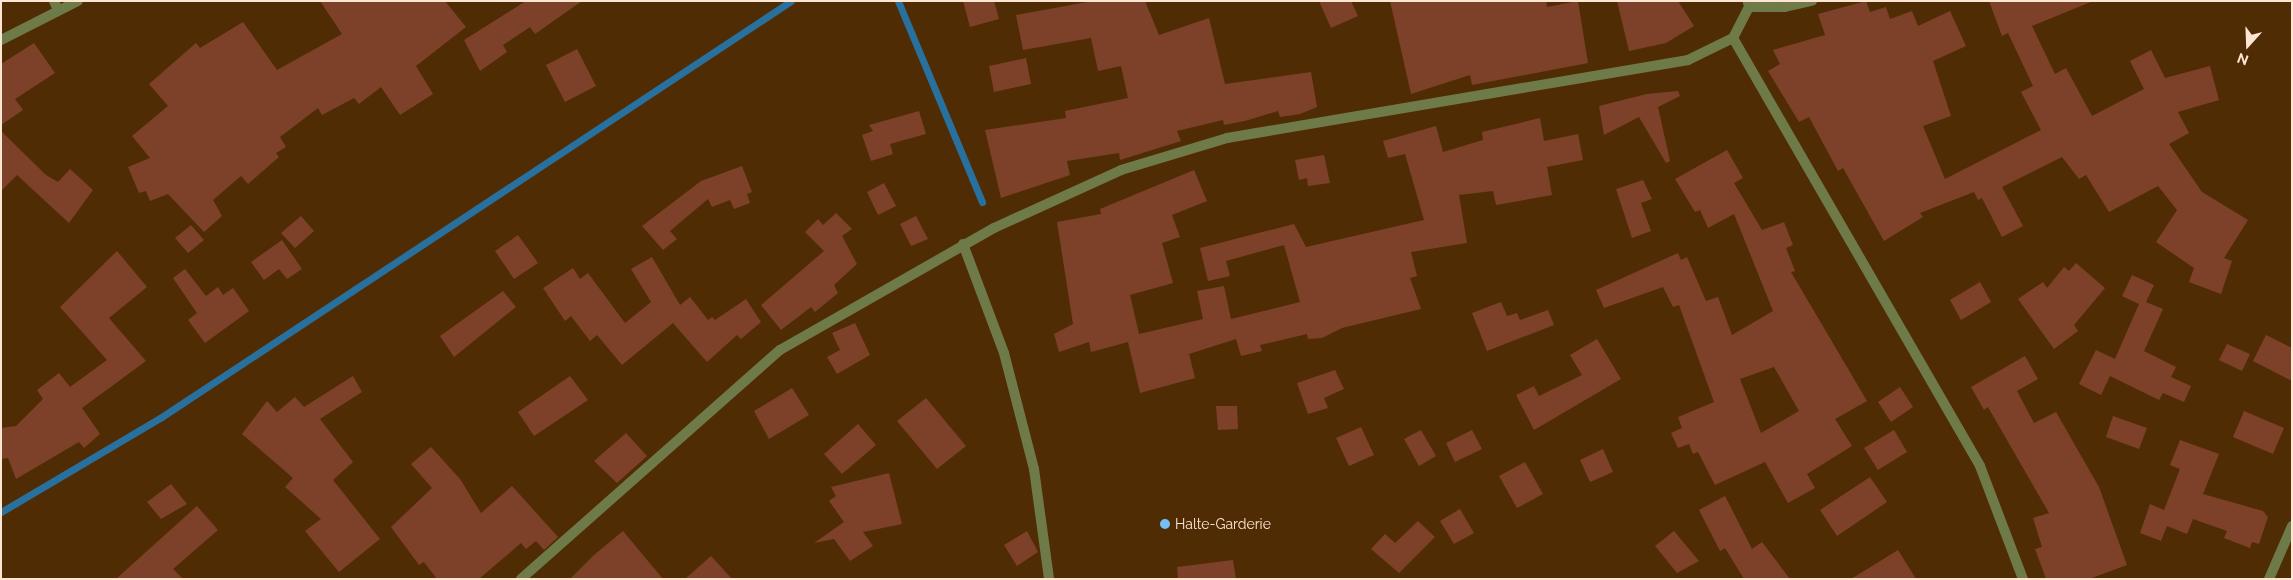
<!DOCTYPE html>
<html>
<head>
<meta charset="utf-8">
<style>
  body { margin:0 }
  #map { position:relative; width:2293px; height:580px; overflow:hidden; background:#502c05; font-family:Raleway,sans-serif }
  div>[style] { position:absolute }
  [style*='--x'] { left:calc(var(--x)*1px); top:calc(var(--y)*1px); width:calc(var(--w)*1px); rotate:calc(var(--a)*1deg) }
  .stream>* { height:7px; margin:-3.5px; padding:0 3.5px; transform-origin:3.5px; border-radius:3.5px; background:#28709e }
  .building>* { inset:0; background:#7d4029 }
  .service>* { height:10px; margin:-5px; padding:0 5px; transform-origin:5px; border-radius:5px; background:#6e7b48 }
  .minor>* { height:10px; margin:-5px; padding:0 5px; transform-origin:5px; border-radius:5px; background:#6e7b48 }
  .dots>* { width:14px; height:14px; translate:-50% -50%; box-sizing:border-box; border:2px solid #502c05; border-radius:50% }
  span { translate:-50% -50%; white-space:nowrap; text-align:center; line-height:1.15; -webkit-text-stroke:4.5px #502c05; paint-order:stroke }
  .poi-label { font-size:14px; color:#fee6d3 }
  .left { translate:0 -50%; text-align:left }
  .frame { position:absolute; inset:0; border:2px solid #fee6d3; pointer-events:none }
  .north { position:absolute; left:2223px; top:20px; width:50px; height:50px; -webkit-text-stroke:4px #502c05; paint-order:stroke; rotate:200deg; font-size:14px; font-weight:700; line-height:20px; text-align:center; color:#fee6d3 }
  .north::after { content:''; display:block; margin:auto; width:18px; height:22px; background:#fee6d3; clip-path:polygon(50% 0,100% 100%,50% 72%,0 100%) }
</style>
</head>
<body>
<div id="map">
  <div class="stream">
    <i style="--x:898;--y:1;--w:218;--a:67.3"></i>
    <i style="--x:1;--y:512;--w:185;--a:-30.6"></i>
    <i style="--x:160;--y:418;--w:756;--a:-33.46"></i>
  </div>
  <div class="building">
    <i style="clip-path:polygon(320px 1px,445px 1px,466px 27px,416px 66px,433px 94px,400px 115px,381px 87px,359px 104px,354px 98px,322px 115px,318px 108px,280px 137px,286px 147px,276px 153px,279px 157px,248px 184px,241px 176px,213px 200px,222px 216px,204px 232px,168px 194px,150px 201px,146px 191px,139px 193px,128px 167px,150px 158px,132px 136px,168px 106px,149px 84px,196px 43px,200px 48px,243px 22px,277px 70px,342px 34px)"></i>
    <i style="clip-path:polygon(526px 1px,582px 1px,535px 34px,530px 27px,503px 45px,507px 52px,480px 71px,464px 40px)"></i>
    <i style="clip-path:polygon(963px 1px,994px 1px,999px 19px,970px 27px)"></i>
    <i style="clip-path:polygon(1093px 1px,1145px 1px,1159px 35px,1209px 18px,1225px 84px,1311px 72px,1317px 107px,1300px 114px,1280px 117px,1278px 111px,1245px 121px,1224px 125px,1223px 120px,1177px 131px,1181px 141px,1120px 160px,1119px 153px,1067px 161px,1070px 175px,1001px 198px,985px 130px,1066px 118px,1065px 111px,1128px 98px,1121px 66px,1098px 71px,1091px 38px,1023px 50px,1016px 15px)"></i>
    <i style="clip-path:polygon(1319px 1px,1351px 1px,1358px 16px,1331px 28px)"></i>
    <i style="clip-path:polygon(1390px 1px,1546px 1px,1547px 7px,1578px 1px,1588px 63px,1472px 85px,1470px 75px,1411px 94px)"></i>
    <i style="clip-path:polygon(1617px 1px,1678px 1px,1694px 26px,1666px 43px,1629px 51px)"></i>
    <i style="clip-path:polygon(1866px 1px,1870px 12px,1886px 7px,1890px 19px,1912px 11px,1918px 26px,1950px 11px,1966px 46px,1933px 61px,1951px 116px,1923px 126px,1945px 179px,2041px 130px,2021px 92px,2033px 86px,2008px 33px,2002px 36px,1989px 1px,2093px 1px,2032px 26px,2055px 74px,2066px 68px,2092px 116px,2144px 89px,2130px 61px,2151px 50px,2165px 78px,2210px 66px,2219px 100px,2178px 112px,2189px 133px,2169px 144px,2202px 192px,2248px 220px,2224px 258px,2232px 261px,2221px 294px,2189px 282px,2194px 268px,2156px 242px,2177px 210px,2158px 186px,2109px 212px,2086px 175px,2079px 179px,2062px 157px,2002px 187px,2023px 226px,2002px 237px,1982px 198px,1978px 200px,1974px 192px,1920px 213px,1923px 217px,1884px 241px,1843px 168px,1838px 171px,1809px 117px,1799px 122px,1768px 71px,1780px 64px,1773px 50px,1825px 35px,1818px 14px)"></i>
    <i style="clip-path:polygon(34px 43px,55px 73px,15px 99px,23px 110px,1px 125px,1px 64px)"></i>
    <i style="clip-path:polygon(577px 49px,596px 86px,565px 102px,546px 65px)"></i>
    <i style="clip-path:polygon(1026px 58px,1031px 84px,994px 92px,989px 66px)"></i>
    <i style="clip-path:polygon(1678px 91px,1680px 96px,1658px 107px,1670px 161px,1666px 163px,1639px 117px,1604px 135px,1599px 106px,1647px 94px)"></i>
    <i style="clip-path:polygon(919px 111px,926px 134px,890px 144px,893px 154px,871px 161px,862px 135px,873px 131px,869px 125px)"></i>
    <i style="clip-path:polygon(1540px 118px,1544px 141px,1578px 134px,1583px 160px,1547px 167px,1552px 195px,1496px 205px,1493px 191px,1459px 195px,1467px 243px,1411px 252px,1417px 276px,1410px 278px,1421px 309px,1342px 328px,1322px 338px,1308px 339px,1307px 334px,1260px 345px,1262px 351px,1241px 356px,1236px 339px,1189px 354px,1195px 378px,1140px 393px,1128px 342px,1091px 352px,1089px 342px,1059px 352px,1054px 334px,1073px 324px,1057px 222px,1101px 214px,1100px 209px,1194px 170px,1207px 201px,1172px 215px,1180px 237px,1162px 243px,1173px 283px,1130px 295px,1139px 334px,1203px 319px,1197px 291px,1224px 286px,1231px 319px,1300px 302px,1284px 245px,1226px 261px,1230px 276px,1208px 281px,1200px 248px,1294px 224px,1306px 247px,1424px 220px,1405px 154px,1388px 158px,1383px 141px,1436px 126px,1443px 152px,1483px 140px,1482px 132px)"></i>
    <i style="clip-path:polygon(1px 131px,46px 175px,58px 182px,70px 169px,93px 190px,69px 223px,17px 175px,1px 191px)"></i>
    <i style="clip-path:polygon(evenodd,1727px 150px,1743px 178px,1734px 183px,1762px 230px,1784px 222px,1793px 245px,1786px 248px,1795px 271px,1791px 272px,1867px 401px,1835px 419px,1852px 446px,1807px 474px,1815px 488px,1788px 503px,1765px 462px,1715px 485px,1698px 452px,1693px 454px,1689px 444px,1678px 448px,1671px 433px,1682px 428px,1678px 417px,1714px 402px,1679px 305px,1673px 307px,1663px 287px,1604px 308px,1596px 290px,1678px 253px,1681px 260px,1687px 257px,1706px 301px,1718px 297px,1732px 335px,1773px 311px,1734px 214px,1708px 228px,1700px 210px,1695px 212px,1675px 179px,1727px 150px,1774px 367px,1799px 411px,1761px 433px,1740px 379px,1774px 367px)"></i>
    <i style="clip-path:polygon(1324px 155px,1330px 183px,1308px 186px,1307px 178px,1299px 180px,1295px 160px)"></i>
    <i style="clip-path:polygon(742px 166px,752px 192px,747px 194px,750px 203px,734px 209px,730px 200px,712px 207px,708px 199px,670px 231px,677px 239px,663px 250px,642px 226px,701px 181px)"></i>
    <i style="clip-path:polygon(1643px 180px,1652px 199px,1641px 203px,1651px 231px,1632px 238px,1616px 189px)"></i>
    <i style="clip-path:polygon(884px 183px,896px 206px,878px 215px,867px 192px)"></i>
    <i style="clip-path:polygon(836px 213px,852px 229px,842px 236px,857px 264px,834px 285px,838px 293px,815px 312px,811px 307px,781px 330px,761px 305px,824px 251px,805px 232px,818px 219px,823px 225px)"></i>
    <i style="clip-path:polygon(301px 216px,314px 231px,295px 248px,281px 233px)"></i>
    <i style="clip-path:polygon(916px 216px,928px 239px,911px 246px,900px 224px)"></i>
    <i style="clip-path:polygon(191px 225px,204px 240px,188px 253px,175px 238px)"></i>
    <i style="clip-path:polygon(518px 235px,538px 263px,514px 279px,495px 251px)"></i>
    <i style="clip-path:polygon(282px 240px,302px 269px,287px 279px,279px 269px,264px 280px,251px 262px)"></i>
    <i style="clip-path:polygon(117px 251px,147px 287px,109px 318px,146px 361px,82px 408px,100px 434px,84px 448px,79px 442px,16px 479px,8px 458px,1px 459px,1px 428px,16px 426px,43px 399px,37px 390px,59px 373px,70px 387px,107px 360px,60px 307px)"></i>
    <i style="clip-path:polygon(652px 257px,680px 305px,690px 297px,708px 320px,712px 317px,715px 320px,746px 299px,761px 322px,741px 339px,737px 335px,707px 362px,673px 323px,622px 365px,597px 335px,590px 341px,571px 316px,565px 321px,543px 288px,573px 268px,580px 279px,588px 273px,625px 323px,651px 302px,631px 269px)"></i>
    <i style="clip-path:polygon(2076px 263px,2105px 288px,2074px 325px,2078px 331px,2054px 349px,2018px 299px,2043px 282px,2047px 288px,2064px 267px,2069px 271px)"></i>
    <i style="clip-path:polygon(185px 269px,206px 296px,218px 287px,223px 295px,233px 288px,249px 311px,205px 343px,188px 320px,197px 313px,173px 278px)"></i>
    <i style="clip-path:polygon(2132px 275px,2154px 285px,2146px 302px,2163px 309px,2144px 351px,2176px 367px,2171px 377px,2191px 386px,2184px 402px,2163px 393px,2159px 400px,2110px 376px,2101px 395px,2079px 384px,2096px 350px,2115px 359px,2139px 304px,2122px 296px)"></i>
    <i style="clip-path:polygon(1980px 282px,1991px 302px,1961px 320px,1950px 300px)"></i>
    <i style="clip-path:polygon(503px 291px,516px 307px,454px 357px,440px 336px)"></i>
    <i style="clip-path:polygon(1501px 302px,1507px 316px,1517px 313px,1520px 320px,1548px 310px,1554px 325px,1487px 351px,1472px 313px)"></i>
    <i style="clip-path:polygon(855px 323px,870px 355px,837px 374px,827px 357px,840px 350px,832px 333px)"></i>
    <i style="clip-path:polygon(2266px 335px,2292px 348px,2292px 381px,2253px 361px)"></i>
    <i style="clip-path:polygon(1597px 339px,1621px 379px,1534px 430px,1516px 395px,1534px 386px,1539px 396px,1582px 375px,1570px 355px)"></i>
    <i style="clip-path:polygon(2227px 344px,2250px 354px,2242px 371px,2219px 360px)"></i>
    <i style="clip-path:polygon(2025px 356px,2038px 379px,2017px 391px,2034px 423px,2056px 412px,2099px 487px,2127px 565px,2089px 579px,2046px 579px,2035px 549px,2042px 547px,2033px 518px,2049px 513px,1988px 407px,1984px 410px,1971px 387px)"></i>
    <i style="clip-path:polygon(1335px 370px,1344px 389px,1324px 398px,1328px 408px,1308px 414px,1297px 383px)"></i>
    <i style="clip-path:polygon(353px 376px,362px 392px,320px 419px,353px 462px,333px 480px,380px 539px,339px 572px,305px 531px,321px 519px,285px 487px,293px 478px,242px 434px,267px 401px,277px 412px,295px 397px,304px 407px)"></i>
    <i style="clip-path:polygon(570px 376px,588px 400px,534px 436px,518px 412px)"></i>
    <i style="clip-path:polygon(1900px 387px,1913px 407px,1891px 422px,1878px 402px)"></i>
    <i style="clip-path:polygon(792px 388px,809px 415px,769px 439px,754px 411px)"></i>
    <i style="clip-path:polygon(926px 398px,966px 446px,937px 469px,897px 421px)"></i>
    <i style="clip-path:polygon(1216px 406px,1237px 406px,1238px 429px,1218px 430px)"></i>
    <i style="clip-path:polygon(2244px 411px,2284px 428px,2273px 454px,2233px 437px)"></i>
    <i style="clip-path:polygon(2113px 416px,2147px 428px,2139px 449px,2106px 437px)"></i>
    <i style="clip-path:polygon(858px 424px,876px 445px,842px 474px,824px 454px)"></i>
    <i style="clip-path:polygon(1361px 427px,1374px 455px,1349px 466px,1336px 438px)"></i>
    <i style="clip-path:polygon(1421px 430px,1436px 456px,1419px 466px,1404px 439px)"></i>
    <i style="clip-path:polygon(1472px 430px,1482px 449px,1455px 462px,1446px 443px)"></i>
    <i style="clip-path:polygon(1894px 430px,1907px 452px,1878px 470px,1864px 448px)"></i>
    <i style="clip-path:polygon(626px 433px,647px 456px,617px 483px,594px 461px)"></i>
    <i style="clip-path:polygon(2180px 440px,2219px 454px,2203px 494px,2263px 511px,2268px 517px,2259px 544px,2252px 542px,2250px 548px,2224px 538px,2227px 531px,2193px 519px,2187px 534px,2167px 526px,2161px 541px,2140px 533px,2150px 504px,2164px 510px,2180px 469px,2170px 465px)"></i>
    <i style="clip-path:polygon(431px 447px,460px 479px,481px 513px,512px 486px,558px 537px,544px 550px,536px 541px,526px 549px,521px 543px,479px 579px,437px 579px,424px 562px,419px 565px,391px 527px,432px 488px,411px 464px)"></i>
    <i style="clip-path:polygon(1603px 449px,1613px 472px,1590px 482px,1580px 460px)"></i>
    <i style="clip-path:polygon(1525px 462px,1543px 494px,1517px 508px,1499px 476px)"></i>
    <i style="clip-path:polygon(889px 473px,902px 524px,863px 532px,873px 546px,850px 561px,834px 539px,814px 543px,844px 522px,829px 501px,836px 496px,831px 487px)"></i>
    <i style="clip-path:polygon(1870px 477px,1887px 502px,1837px 536px,1820px 510px)"></i>
    <i style="clip-path:polygon(171px 484px,187px 504px,161px 519px,147px 502px)"></i>
    <i style="clip-path:polygon(1725px 496px,1752px 549px,1762px 542px,1790px 579px,1744px 579px,1725px 548px,1720px 551px,1699px 510px)"></i>
    <i style="clip-path:polygon(197px 506px,218px 530px,173px 569px,183px 579px,116px 579px)"></i>
    <i style="clip-path:polygon(1460px 509px,1474px 533px,1454px 544px,1440px 521px)"></i>
    <i style="clip-path:polygon(1418px 521px,1435px 537px,1399px 573px,1371px 549px,1385px 534px,1395px 543px)"></i>
    <i style="clip-path:polygon(623px 531px,663px 579px,570px 579px,594px 555px)"></i>
    <i style="clip-path:polygon(1027px 531px,1038px 552px,1017px 566px,1004px 545px)"></i>
    <i style="clip-path:polygon(1674px 531px,1699px 561px,1677px 573px,1655px 546px)"></i>
    <i style="clip-path:polygon(1898px 550px,1916px 579px,1851px 579px)"></i>
    <i style="clip-path:polygon(711px 556px,732px 579px,685px 579px)"></i>
    <i style="clip-path:polygon(1233px 560px,1236px 579px,1178px 579px,1177px 567px)"></i>
  </div>
  <div class="service">
    <i style="--x:54;--y:1;--w:10;--a:66"></i>
  </div>
  <div class="minor">
    <i style="--x:1748;--y:3;--w:5;--a:53"></i>
    <i style="--x:1751;--y:7;--w:34;--a:0"></i>
    <i style="--x:1785;--y:7;--w:28;--a:-13"></i>
    <i style="--x:1733;--y:38;--w:494;--a:60"></i>
    <i style="--x:1980;--y:466;--w:121;--a:69.2"></i>
    <i style="--x:1;--y:40;--w:86;--a:-26.9"></i>
    <i style="--x:963;--y:244;--w:116;--a:69.4"></i>
    <i style="--x:1004;--y:353;--w:120;--a:75.5"></i>
    <i style="--x:1034;--y:469;--w:111;--a:82.2"></i>
    <i style="--x:521;--y:579;--w:346;--a:-41.5"></i>
    <i style="--x:780;--y:350;--w:246;--a:-29.7"></i>
    <i style="--x:994;--y:228;--w:140;--a:-24.5"></i>
    <i style="--x:1121;--y:170;--w:111;--a:-16.8"></i>
    <i style="--x:1227;--y:138;--w:468;--a:-9.6"></i>
    <i style="--x:1688;--y:60;--w:50;--a:-26.1"></i>
    <i style="--x:1733;--y:38;--w:42;--a:-62.8"></i>
    <i style="--x:2269;--y:579;--w:58;--a:-66.5"></i>
  </div>
  <div class="dots">
    <i style="left:1165px;top:524px;background:#74c0f6"></i>
  </div>
  <div class="poi-label">
    <span class="left" style="left:1175px;top:524px">Halte-Garderie</span>
  </div>
  <div class="frame"></div>
  <div class="north">N</div>
</div>
</body>
</html>
